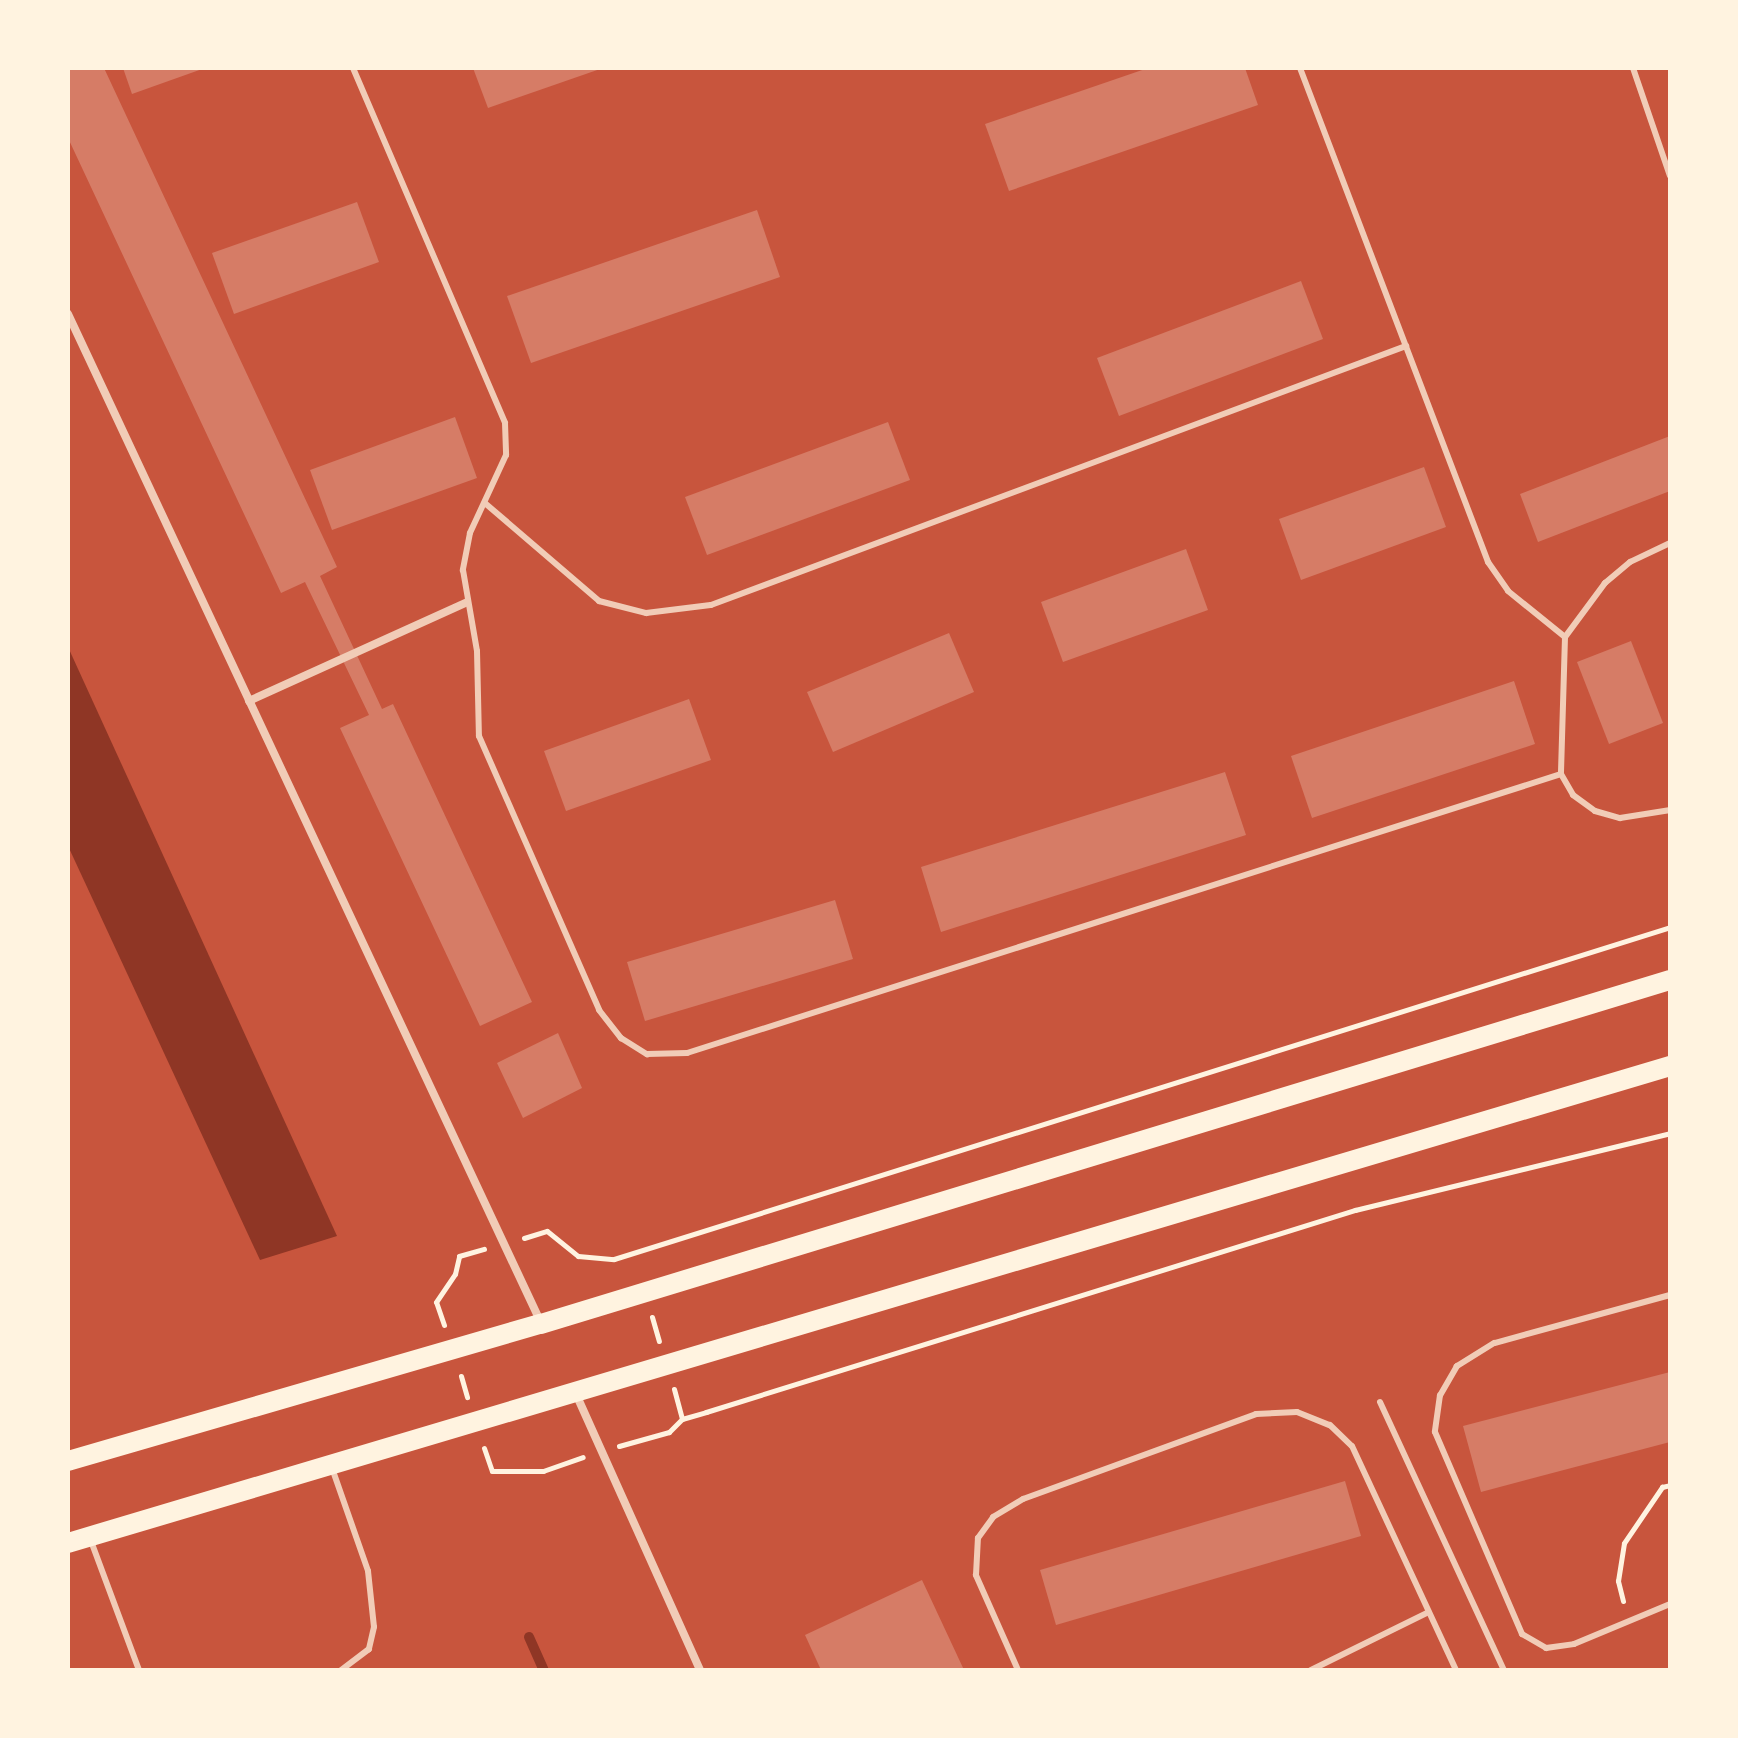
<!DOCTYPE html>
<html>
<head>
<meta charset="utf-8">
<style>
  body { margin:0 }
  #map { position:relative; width:1738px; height:1738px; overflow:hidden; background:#c8553d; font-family:"Varela Round",sans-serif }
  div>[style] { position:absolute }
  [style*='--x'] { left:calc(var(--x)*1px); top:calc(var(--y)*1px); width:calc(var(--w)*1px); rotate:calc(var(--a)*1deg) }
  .water>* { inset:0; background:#8f3625 }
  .stream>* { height:10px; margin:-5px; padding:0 5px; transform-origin:5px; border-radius:5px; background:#8f3625 }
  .building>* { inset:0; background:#d67c66 }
  .path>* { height:5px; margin:-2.5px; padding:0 2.5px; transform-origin:2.5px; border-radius:2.5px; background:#fff3e0 }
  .service>* { height:6px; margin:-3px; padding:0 3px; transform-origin:3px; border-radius:3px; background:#f1ccb7 }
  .minor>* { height:8px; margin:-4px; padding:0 4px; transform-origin:4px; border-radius:4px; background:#f1ccb7 }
  .primary>* { height:20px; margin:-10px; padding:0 10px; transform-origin:10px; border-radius:10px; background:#fff3e0 }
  span { translate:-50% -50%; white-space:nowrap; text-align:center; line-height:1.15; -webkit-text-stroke:6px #fff3e0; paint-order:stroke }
  .frame { position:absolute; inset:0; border:70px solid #fff3e0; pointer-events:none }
</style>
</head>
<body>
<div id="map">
  <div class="water">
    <i style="clip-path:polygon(68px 647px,337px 1236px,260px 1260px,68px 846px)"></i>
  </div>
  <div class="stream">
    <i style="--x:529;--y:1637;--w:36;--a:66"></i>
  </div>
  <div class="building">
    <i style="clip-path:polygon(68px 68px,104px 68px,337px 567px,320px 576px,382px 709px,393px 704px,532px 1002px,480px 1026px,340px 728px,369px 715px,305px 582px,281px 593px,68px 138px)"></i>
    <i style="clip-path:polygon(123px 68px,205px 68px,132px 94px)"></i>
    <i style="clip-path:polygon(473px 68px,603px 68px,488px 108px)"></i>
    <i style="clip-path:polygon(1148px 68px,1245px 68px,1258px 105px,1009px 191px,985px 124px)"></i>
    <i style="clip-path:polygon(357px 202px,379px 262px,234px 314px,212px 253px)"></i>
    <i style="clip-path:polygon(757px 210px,780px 277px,531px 363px,507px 296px)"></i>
    <i style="clip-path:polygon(1301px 281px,1323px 339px,1119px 416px,1097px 358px)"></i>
    <i style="clip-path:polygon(455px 417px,477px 478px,332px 530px,310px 470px)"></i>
    <i style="clip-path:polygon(888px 422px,910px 480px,707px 555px,685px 497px)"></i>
    <i style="clip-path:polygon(1670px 436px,1670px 491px,1538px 542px,1520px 494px)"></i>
    <i style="clip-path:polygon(1424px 467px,1446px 527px,1301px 580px,1279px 519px)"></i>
    <i style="clip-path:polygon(1186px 549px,1208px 610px,1063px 662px,1041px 602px)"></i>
    <i style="clip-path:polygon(949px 633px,974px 692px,833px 752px,807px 692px)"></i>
    <i style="clip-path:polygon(1631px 641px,1663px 723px,1609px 744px,1577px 662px)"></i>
    <i style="clip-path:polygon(1514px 681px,1535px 744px,1312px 818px,1291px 756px)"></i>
    <i style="clip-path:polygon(689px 699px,711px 760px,566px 811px,544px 751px)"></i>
    <i style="clip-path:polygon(1225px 772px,1246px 835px,941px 932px,921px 867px)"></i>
    <i style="clip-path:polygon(835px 900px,853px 959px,645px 1021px,627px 962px)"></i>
    <i style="clip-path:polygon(558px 1033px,582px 1088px,523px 1118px,497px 1063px)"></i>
    <i style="clip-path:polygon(1670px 1372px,1670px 1442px,1481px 1492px,1463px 1426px)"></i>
    <i style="clip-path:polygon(1345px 1481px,1361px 1536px,1056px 1625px,1040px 1570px)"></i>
    <i style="clip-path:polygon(922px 1580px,964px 1670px,821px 1670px,805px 1635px)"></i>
  </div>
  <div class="path">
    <i style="--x:524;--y:1238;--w:24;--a:-17"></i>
    <i style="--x:547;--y:1231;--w:40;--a:39"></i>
    <i style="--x:578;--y:1256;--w:36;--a:5"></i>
    <i style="--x:614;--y:1259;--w:1107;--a:-17.45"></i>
    <i style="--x:652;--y:1317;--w:25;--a:74"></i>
    <i style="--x:444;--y:1325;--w:24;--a:-109"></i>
    <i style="--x:436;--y:1302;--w:34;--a:-56"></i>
    <i style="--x:455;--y:1274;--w:18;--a:-77"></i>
    <i style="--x:459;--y:1256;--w:26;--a:-16"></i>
    <i style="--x:461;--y:1376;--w:22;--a:74"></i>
    <i style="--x:674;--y:1389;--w:31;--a:75"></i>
    <i style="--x:619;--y:1446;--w:52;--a:-15.6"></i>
    <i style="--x:669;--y:1432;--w:18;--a:-45"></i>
    <i style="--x:682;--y:1419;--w:25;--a:-16"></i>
    <i style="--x:706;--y:1412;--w:680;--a:-17.29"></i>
    <i style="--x:1355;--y:1210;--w:324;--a:-13.7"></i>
    <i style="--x:484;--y:1448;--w:24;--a:71"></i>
    <i style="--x:492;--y:1471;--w:51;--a:0"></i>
    <i style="--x:543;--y:1471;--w:42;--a:-19.3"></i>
    <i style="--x:1623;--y:1601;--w:21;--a:-104"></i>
    <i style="--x:1618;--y:1581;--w:38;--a:-81"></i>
    <i style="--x:1624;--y:1543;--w:68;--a:-55.8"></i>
    <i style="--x:1662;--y:1487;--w:8;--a:-14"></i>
  </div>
  <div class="service">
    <i style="--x:353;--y:68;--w:386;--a:66.8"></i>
    <i style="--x:505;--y:423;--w:32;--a:88"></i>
    <i style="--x:506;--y:455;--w:86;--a:114.8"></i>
    <i style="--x:470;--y:533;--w:38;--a:101"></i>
    <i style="--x:463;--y:570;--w:82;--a:80.2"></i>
    <i style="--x:477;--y:651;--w:85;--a:88.7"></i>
    <i style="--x:479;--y:736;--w:299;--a:66.3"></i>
    <i style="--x:599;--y:1010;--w:36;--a:52"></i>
    <i style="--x:621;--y:1038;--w:31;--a:32"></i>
    <i style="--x:647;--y:1054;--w:40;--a:-1.4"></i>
    <i style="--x:687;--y:1053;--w:917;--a:-17.7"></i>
    <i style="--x:1300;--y:68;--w:529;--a:69.16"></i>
    <i style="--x:1488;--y:562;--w:35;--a:55"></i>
    <i style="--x:1508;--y:591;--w:73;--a:38.9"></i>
    <i style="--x:1633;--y:68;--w:114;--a:71.1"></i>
    <i style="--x:486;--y:504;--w:149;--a:40.6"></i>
    <i style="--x:599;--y:601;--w:49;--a:14.3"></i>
    <i style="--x:646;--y:613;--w:65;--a:-7"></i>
    <i style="--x:711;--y:605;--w:742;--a:-20.44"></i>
    <i style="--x:1670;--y:543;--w:44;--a:154.6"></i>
    <i style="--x:1630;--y:562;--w:33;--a:140"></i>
    <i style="--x:1605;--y:583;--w:67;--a:126.5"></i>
    <i style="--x:1565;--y:637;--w:137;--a:91.7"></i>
    <i style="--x:1561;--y:774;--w:24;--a:60"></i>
    <i style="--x:1573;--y:795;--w:27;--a:36"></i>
    <i style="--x:1595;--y:811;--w:26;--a:16"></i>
    <i style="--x:1620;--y:818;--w:51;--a:-9.1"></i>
    <i style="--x:1670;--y:1295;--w:182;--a:164.7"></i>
    <i style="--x:1494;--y:1343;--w:44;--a:148.1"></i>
    <i style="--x:1457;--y:1366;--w:34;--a:120"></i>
    <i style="--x:1440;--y:1395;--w:37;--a:98"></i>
    <i style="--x:1435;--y:1432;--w:220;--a:66.7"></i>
    <i style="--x:1522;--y:1634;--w:28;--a:30"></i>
    <i style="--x:1546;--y:1648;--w:28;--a:-8"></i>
    <i style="--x:1574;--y:1644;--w:104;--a:-22.6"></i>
    <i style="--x:1380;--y:1402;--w:295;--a:65.2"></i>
    <i style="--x:332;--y:1468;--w:109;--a:70.7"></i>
    <i style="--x:368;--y:1571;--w:56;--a:83.9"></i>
    <i style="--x:374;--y:1627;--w:23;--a:103"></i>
    <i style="--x:369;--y:1649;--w:35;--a:143"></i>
    <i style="--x:91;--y:1541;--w:138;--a:69.6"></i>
    <i style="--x:1018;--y:1670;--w:104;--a:-113.9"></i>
    <i style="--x:976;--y:1575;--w:37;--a:-87"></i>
    <i style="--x:978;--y:1538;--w:26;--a:-54"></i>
    <i style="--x:993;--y:1517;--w:35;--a:-31"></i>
    <i style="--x:1023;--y:1499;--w:248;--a:-20"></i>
    <i style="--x:1256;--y:1414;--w:41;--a:-2.8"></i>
    <i style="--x:1297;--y:1412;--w:35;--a:22"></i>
    <i style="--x:1330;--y:1425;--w:30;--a:44"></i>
    <i style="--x:1352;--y:1446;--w:247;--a:65.1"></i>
    <i style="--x:1311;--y:1670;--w:131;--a:-26.2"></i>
  </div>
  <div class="minor">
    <i style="--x:68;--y:314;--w:1114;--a:64.88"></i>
    <i style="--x:249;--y:701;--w:239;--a:-24.4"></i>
    <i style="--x:576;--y:1394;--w:303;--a:65.8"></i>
  </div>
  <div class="primary">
    <i style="--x:68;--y:1461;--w:492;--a:-16.2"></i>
    <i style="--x:541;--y:1324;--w:1180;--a:-16.95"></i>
    <i style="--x:68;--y:1543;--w:1672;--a:-16.58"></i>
  </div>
  <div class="frame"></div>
</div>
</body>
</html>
